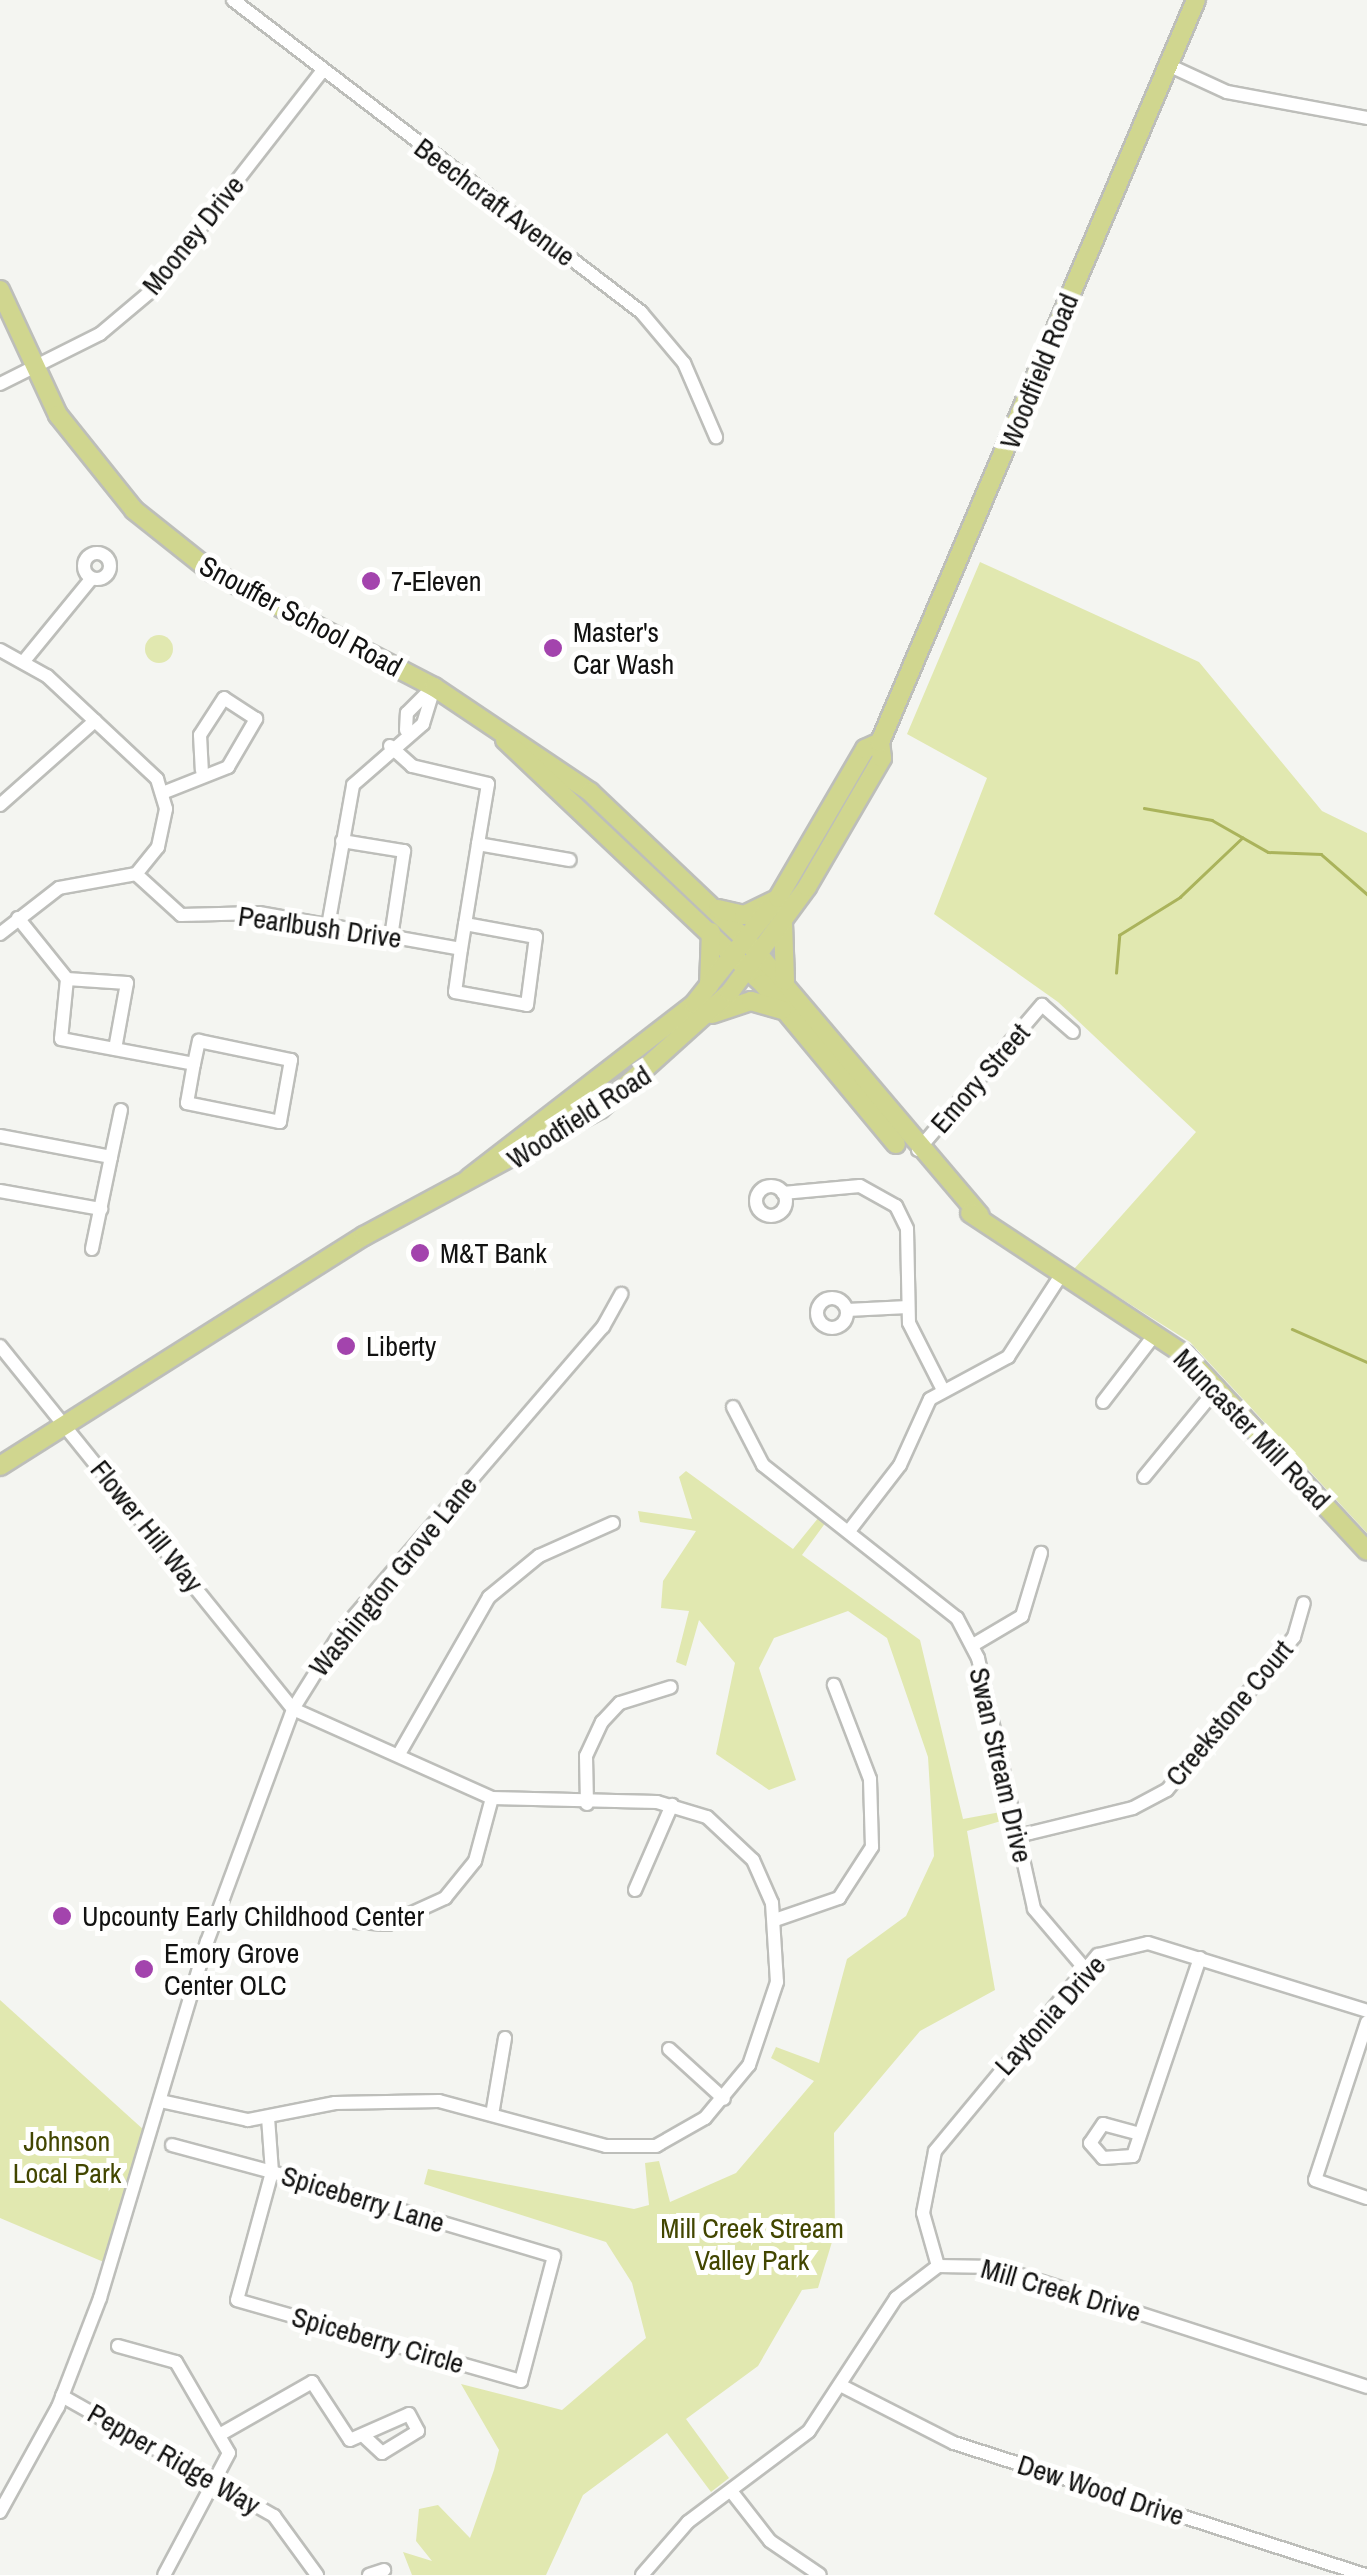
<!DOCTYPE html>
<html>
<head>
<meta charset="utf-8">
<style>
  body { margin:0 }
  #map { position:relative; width:1367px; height:2575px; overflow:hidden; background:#f4f5f1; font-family:"Archivo Narrow",sans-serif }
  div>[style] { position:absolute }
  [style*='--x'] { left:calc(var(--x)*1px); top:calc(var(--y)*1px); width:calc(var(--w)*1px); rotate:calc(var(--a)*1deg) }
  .green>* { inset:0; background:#e1e8b0 }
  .round { border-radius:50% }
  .stream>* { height:2.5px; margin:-1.25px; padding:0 1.25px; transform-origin:1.25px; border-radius:1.25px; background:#aab35b }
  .roads { filter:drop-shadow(2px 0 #bdbeba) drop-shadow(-2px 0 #bdbeba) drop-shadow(0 2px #bdbeba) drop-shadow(0 -2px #bdbeba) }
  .minor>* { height:12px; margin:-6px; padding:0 6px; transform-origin:6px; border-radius:6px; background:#fff }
  .minor>.ring { margin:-6px; padding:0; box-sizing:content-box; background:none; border:12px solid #fff; border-radius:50% }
  .major>* { height:18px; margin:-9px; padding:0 9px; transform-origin:9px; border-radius:9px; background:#d0d68f }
  .dots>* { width:28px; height:28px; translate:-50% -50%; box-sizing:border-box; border:5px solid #fffffe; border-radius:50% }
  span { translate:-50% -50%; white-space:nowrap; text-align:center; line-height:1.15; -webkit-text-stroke:10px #fffffe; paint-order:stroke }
  .street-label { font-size:28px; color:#121211 }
  .poi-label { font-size:28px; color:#121211 }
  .left { translate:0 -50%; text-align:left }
  .park-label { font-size:28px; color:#424600 }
</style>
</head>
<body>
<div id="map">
  <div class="green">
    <i style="clip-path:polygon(980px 562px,1199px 662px,1322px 811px,1367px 833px,1367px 1533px,1190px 1342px,1074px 1269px,1196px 1132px,1058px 1002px,934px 914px,987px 778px,907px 734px)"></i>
    <i class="round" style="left:145px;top:635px;width:28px;height:28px"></i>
    <i style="clip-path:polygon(686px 1471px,793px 1549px,819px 1517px,826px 1522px,802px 1555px,920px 1640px,963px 1819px,1006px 1811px,1008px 1819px,967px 1831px,995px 1990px,920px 2031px,834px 2133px,835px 2232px,818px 2288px,802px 2290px,758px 2366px,686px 2419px,729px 2478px,711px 2492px,667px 2433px,583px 2495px,546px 2575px,412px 2575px,403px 2552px,432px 2561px,416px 2541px,419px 2509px,438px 2505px,470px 2538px,494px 2470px,499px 2450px,461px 2384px,562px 2410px,646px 2338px,632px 2283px,606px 2242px,424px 2184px,428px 2169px,634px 2209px,649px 2205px,645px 2163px,659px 2161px,670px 2202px,736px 2173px,814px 2081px,771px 2058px,776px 2047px,819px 2063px,847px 1959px,906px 1916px,934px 1856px,928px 1757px,887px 1638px,848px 1611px,774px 1638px,759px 1668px,796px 1780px,769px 1790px,716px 1754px,735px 1663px,699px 1620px,686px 1666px,676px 1662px,689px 1611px,661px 1608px,663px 1581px,696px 1531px,640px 1522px,638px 1511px,692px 1519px,679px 1477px)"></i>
    <i style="clip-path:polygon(0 2000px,145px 2131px,106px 2263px,0 2218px)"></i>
  </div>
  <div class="stream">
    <i style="--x:1144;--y:808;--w:69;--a:10"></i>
    <i style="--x:1212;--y:820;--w:64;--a:29.7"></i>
    <i style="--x:1268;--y:852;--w:53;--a:2.2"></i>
    <i style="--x:1321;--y:854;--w:61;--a:41"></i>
    <i style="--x:1116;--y:973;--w:38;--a:-85"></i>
    <i style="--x:1119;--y:935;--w:72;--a:-31.9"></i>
    <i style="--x:1180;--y:897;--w:86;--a:-43.6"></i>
    <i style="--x:1292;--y:1329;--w:82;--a:23.7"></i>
  </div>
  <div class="roads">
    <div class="minor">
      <i style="--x:233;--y:0;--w:514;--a:37.41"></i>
      <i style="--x:641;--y:312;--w:67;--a:49.9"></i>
      <i style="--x:684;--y:363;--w:81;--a:66.6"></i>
      <i style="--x:1166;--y:64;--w:67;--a:24.7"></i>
      <i style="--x:1227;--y:92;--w:142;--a:10.5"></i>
      <i style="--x:0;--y:384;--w:112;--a:-26.6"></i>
      <i style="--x:100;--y:334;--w:67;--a:-40.1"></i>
      <i style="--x:151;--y:291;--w:280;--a:-52.1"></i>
      <i class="ring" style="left:84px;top:553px;width:14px;height:14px"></i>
      <i style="--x:0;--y:650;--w:54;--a:29"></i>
      <i style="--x:47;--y:676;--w:151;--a:43.1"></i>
      <i style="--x:157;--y:779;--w:31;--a:73"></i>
      <i style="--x:166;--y:809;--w:39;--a:102"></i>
      <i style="--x:158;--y:847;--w:35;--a:129"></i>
      <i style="--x:136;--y:874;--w:78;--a:169.7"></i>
      <i style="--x:59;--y:888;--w:75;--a:142.1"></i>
      <i style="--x:24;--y:661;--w:106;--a:-50.7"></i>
      <i style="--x:406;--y:730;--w:17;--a:-87"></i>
      <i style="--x:407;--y:713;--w:35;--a:-45"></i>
      <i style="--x:390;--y:746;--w:30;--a:42"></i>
      <i style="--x:412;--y:766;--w:78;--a:13.3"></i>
      <i style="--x:488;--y:784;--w:61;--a:99.5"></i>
      <i style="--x:478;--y:844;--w:81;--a:99.2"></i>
      <i style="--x:465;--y:924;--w:25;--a:99"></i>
      <i style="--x:461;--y:949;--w:43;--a:97.9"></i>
      <i style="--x:455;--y:992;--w:73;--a:10.2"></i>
      <i style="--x:527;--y:1005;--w:69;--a:-82.5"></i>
      <i style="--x:536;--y:937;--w:72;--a:-169.6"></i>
      <i style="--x:165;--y:792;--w:68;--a:-21.6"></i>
      <i style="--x:228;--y:767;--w:56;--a:-59.7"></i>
      <i style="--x:256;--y:719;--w:38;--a:-147"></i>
      <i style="--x:224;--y:698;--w:44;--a:123"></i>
      <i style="--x:200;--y:735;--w:35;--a:87"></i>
      <i style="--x:0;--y:805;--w:127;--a:-41.5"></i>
      <i style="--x:342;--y:841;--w:63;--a:9.2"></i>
      <i style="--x:404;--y:851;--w:87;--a:98.6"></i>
      <i style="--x:478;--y:844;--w:93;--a:9.9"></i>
      <i style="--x:136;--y:874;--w:61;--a:42.3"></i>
      <i style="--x:181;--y:915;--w:78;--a:-1.5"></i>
      <i style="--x:259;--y:913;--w:205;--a:10.1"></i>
      <i style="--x:18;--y:918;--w:78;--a:51.2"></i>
      <i style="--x:67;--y:979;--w:60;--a:95.7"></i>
      <i style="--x:61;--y:1039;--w:135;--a:10.6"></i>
      <i style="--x:194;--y:1064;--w:24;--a:-78"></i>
      <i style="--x:199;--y:1041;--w:94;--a:11.7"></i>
      <i style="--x:291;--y:1060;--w:63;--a:100.1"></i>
      <i style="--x:280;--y:1122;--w:95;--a:-168.5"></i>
      <i style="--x:187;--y:1103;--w:40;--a:-80"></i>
      <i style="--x:328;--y:926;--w:143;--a:-79.9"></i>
      <i style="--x:353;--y:785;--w:93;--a:-41.1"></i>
      <i style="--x:423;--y:724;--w:39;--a:-73"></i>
      <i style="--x:67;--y:979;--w:60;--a:3.8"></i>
      <i style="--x:127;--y:983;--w:67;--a:100.3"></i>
      <i style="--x:0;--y:1136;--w:113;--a:10.7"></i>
      <i style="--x:111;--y:1157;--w:94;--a:101.7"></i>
      <i style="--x:918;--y:1150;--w:191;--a:-49.5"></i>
      <i style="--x:1042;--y:1005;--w:41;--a:41.1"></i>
      <i style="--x:111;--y:1157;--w:48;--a:-78"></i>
      <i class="ring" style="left:756px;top:1186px;width:18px;height:18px"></i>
      <i style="--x:0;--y:1191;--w:103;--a:10.1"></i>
      <i style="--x:783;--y:1193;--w:77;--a:-5.2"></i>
      <i style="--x:860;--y:1186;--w:41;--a:29.1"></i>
      <i style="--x:896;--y:1206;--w:25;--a:64"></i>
      <i style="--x:907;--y:1229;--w:94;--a:88.8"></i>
      <i style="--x:909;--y:1323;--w:73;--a:63.1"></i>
      <i class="ring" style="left:817px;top:1298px;width:18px;height:18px"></i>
      <i style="--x:847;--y:1310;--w:61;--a:-2.8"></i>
      <i style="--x:0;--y:1346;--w:466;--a:51.1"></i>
      <i style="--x:293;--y:1709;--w:218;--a:24.1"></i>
      <i style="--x:492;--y:1798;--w:165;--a:1.4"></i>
      <i style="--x:657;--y:1802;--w:52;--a:16.7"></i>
      <i style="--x:707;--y:1817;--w:63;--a:43.1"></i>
      <i style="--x:753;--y:1860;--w:47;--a:66.2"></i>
      <i style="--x:772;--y:1903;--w:79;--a:86.4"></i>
      <i style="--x:777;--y:1982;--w:88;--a:108.6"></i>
      <i style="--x:749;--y:2065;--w:69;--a:129.7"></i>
      <i style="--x:705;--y:2118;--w:56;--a:150.3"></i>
      <i style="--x:656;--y:2146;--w:50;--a:180"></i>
      <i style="--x:606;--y:2146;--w:173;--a:-164.9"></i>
      <i style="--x:439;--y:2101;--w:104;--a:178.9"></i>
      <i style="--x:335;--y:2103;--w:89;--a:168.9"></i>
      <i style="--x:248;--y:2120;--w:89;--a:-167.7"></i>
      <i style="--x:1103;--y:1402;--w:87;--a:-52.5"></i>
      <i style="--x:733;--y:1407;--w:65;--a:62.7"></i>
      <i style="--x:763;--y:1465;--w:247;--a:38.3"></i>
      <i style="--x:957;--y:1618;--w:45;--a:62.3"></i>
      <i style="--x:978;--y:1658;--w:257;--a:77.4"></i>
      <i style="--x:1034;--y:1909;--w:79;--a:49.6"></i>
      <i style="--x:1144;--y:1477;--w:117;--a:-50.6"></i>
      <i style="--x:849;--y:1531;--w:83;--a:-52.3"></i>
      <i style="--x:900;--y:1465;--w:72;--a:-65.6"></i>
      <i style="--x:930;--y:1399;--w:89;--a:-28.3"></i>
      <i style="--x:1008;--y:1357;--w:98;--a:-57.1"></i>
      <i style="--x:973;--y:1645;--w:57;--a:-30.6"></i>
      <i style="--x:1022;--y:1616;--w:66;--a:-73.2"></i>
      <i style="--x:399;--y:1754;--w:181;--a:-60.2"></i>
      <i style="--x:489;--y:1597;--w:65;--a:-39.4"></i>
      <i style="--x:539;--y:1556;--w:81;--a:-24"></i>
      <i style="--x:587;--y:1804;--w:48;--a:-91.2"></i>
      <i style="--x:586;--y:1756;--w:38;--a:-65"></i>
      <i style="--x:602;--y:1722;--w:26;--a:-47"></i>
      <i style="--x:620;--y:1703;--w:53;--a:-17.4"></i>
      <i style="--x:1018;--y:1836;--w:118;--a:-13.7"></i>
      <i style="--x:1133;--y:1808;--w:38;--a:-28"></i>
      <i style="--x:1167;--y:1790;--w:199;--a:-50.3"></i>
      <i style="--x:1294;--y:1637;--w:35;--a:-74"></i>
      <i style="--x:635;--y:1890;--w:93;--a:-66.5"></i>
      <i style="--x:321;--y:1920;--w:67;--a:3.4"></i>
      <i style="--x:388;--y:1924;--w:63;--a:-24.5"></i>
      <i style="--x:445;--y:1898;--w:48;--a:-51"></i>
      <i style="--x:475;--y:1861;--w:65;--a:-74.9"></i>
      <i style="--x:775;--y:1920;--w:68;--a:-19"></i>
      <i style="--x:839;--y:1898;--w:61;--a:-57.1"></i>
      <i style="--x:872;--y:1847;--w:68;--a:-91.7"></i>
      <i style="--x:870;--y:1779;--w:101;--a:-111"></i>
      <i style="--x:1367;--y:2022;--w:166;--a:108.2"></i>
      <i style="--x:1315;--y:2180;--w:55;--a:19.1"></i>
      <i style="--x:669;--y:2049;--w:74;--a:42.3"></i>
      <i style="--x:493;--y:2109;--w:72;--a:-80.4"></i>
      <i style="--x:1140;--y:2134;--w:38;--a:-165"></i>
      <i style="--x:1103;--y:2124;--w:23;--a:124"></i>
      <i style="--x:1090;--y:2143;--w:20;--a:49"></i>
      <i style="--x:1103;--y:2158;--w:30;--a:-4"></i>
      <i style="--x:1133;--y:2156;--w:209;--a:-71.3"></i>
      <i style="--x:172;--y:2145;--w:104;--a:15.1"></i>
      <i style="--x:272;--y:2172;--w:294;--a:16.6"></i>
      <i style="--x:554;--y:2256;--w:129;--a:104.8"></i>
      <i style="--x:521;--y:2381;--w:295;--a:-164.1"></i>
      <i style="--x:237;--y:2300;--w:133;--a:-74.7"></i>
      <i style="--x:272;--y:2172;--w:55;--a:-94.2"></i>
      <i style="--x:938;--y:2266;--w:55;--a:-105.8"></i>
      <i style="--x:923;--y:2213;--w:63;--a:-79"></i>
      <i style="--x:935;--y:2151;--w:255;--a:-50.3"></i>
      <i style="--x:1098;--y:1955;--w:51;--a:-13.5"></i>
      <i style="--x:1148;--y:1943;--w:229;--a:17.2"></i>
      <i style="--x:118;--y:2346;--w:60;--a:15.4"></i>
      <i style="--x:176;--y:2362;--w:105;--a:59.8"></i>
      <i style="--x:229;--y:2453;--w:138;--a:118"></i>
      <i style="--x:844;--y:2387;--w:123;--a:27"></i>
      <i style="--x:954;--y:2443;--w:432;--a:17.8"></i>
      <i style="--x:62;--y:2396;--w:244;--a:29.5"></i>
      <i style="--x:274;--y:2516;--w:73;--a:53.9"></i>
      <i style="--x:221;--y:2434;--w:105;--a:-29.7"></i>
      <i style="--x:312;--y:2382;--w:69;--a:56.8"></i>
      <i style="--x:350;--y:2440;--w:64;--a:-23.8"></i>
      <i style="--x:409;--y:2414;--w:19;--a:62"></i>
      <i style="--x:418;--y:2431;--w:42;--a:148.6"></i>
      <i style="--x:382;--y:2453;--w:22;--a:-137"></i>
      <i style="--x:731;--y:2491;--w:63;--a:52"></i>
      <i style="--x:770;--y:2541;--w:60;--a:34.2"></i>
      <i style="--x:0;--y:2512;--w:120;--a:-61.1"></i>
      <i style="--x:58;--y:2407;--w:117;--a:-68.9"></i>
      <i style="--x:100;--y:2298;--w:372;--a:-73.3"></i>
      <i style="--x:207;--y:1942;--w:248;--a:-69.7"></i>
      <i style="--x:293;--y:1709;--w:94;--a:-58"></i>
      <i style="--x:343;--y:1629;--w:399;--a:-49.3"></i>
      <i style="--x:603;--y:1327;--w:38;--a:-61"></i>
      <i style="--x:369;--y:2575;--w:16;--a:-18"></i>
      <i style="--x:642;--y:2575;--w:70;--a:-49"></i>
      <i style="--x:688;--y:2522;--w:151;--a:-36.9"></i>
      <i style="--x:809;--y:2431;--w:159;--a:-56.8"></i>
      <i style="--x:896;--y:2298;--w:53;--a:-37.3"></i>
      <i style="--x:938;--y:2266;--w:58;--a:1"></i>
      <i style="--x:996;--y:2267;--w:390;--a:17.9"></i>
    </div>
    <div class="major">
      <i style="--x:0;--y:290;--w:138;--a:65.1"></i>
      <i style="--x:58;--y:415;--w:122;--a:51.3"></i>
      <i style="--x:134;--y:510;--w:100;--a:38.5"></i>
      <i style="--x:212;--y:572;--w:250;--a:27.4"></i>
      <i style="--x:434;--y:687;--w:188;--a:33.9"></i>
      <i style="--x:590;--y:792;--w:216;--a:43.5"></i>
      <i style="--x:747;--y:941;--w:360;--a:49.7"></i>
      <i style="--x:505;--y:740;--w:355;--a:43.4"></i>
      <i style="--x:763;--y:984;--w:208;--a:50.3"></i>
      <i style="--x:718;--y:909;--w:27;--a:13"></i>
      <i style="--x:744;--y:915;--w:32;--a:-26"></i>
      <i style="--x:783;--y:923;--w:58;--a:88"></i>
      <i style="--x:709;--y:986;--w:54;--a:-87.9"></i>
      <i style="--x:712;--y:1014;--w:41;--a:-18.4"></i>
      <i style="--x:751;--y:1001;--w:32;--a:16"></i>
      <i style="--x:469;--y:1178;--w:284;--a:-37.7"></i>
      <i style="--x:694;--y:1004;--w:135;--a:-51.6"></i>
      <i style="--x:778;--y:898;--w:173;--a:-59.7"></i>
      <i style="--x:865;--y:749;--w:17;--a:-25"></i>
      <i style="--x:970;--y:1213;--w:258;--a:33.4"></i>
      <i style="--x:1185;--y:1355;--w:267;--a:47.1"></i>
      <i style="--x:0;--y:1466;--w:431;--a:-32.3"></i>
      <i style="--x:364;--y:1236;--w:268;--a:-28.3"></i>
      <i style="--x:600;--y:1109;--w:175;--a:-42"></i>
      <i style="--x:730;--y:992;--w:130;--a:-53.7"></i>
      <i style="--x:807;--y:887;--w:149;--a:-59.8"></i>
      <i style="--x:882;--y:758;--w:16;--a:-97"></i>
      <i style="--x:880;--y:742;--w:806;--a:-66.93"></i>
    </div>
  </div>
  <div class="dots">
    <i style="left:371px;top:581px;background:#a344ad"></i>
    <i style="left:553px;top:648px;background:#a344ad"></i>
    <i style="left:420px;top:1253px;background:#a344ad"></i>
    <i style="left:346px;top:1346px;background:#a344ad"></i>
    <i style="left:62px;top:1916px;background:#a344ad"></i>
    <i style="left:144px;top:1969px;background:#a344ad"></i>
  </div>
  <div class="street-label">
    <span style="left:495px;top:202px;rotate:37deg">Beechcraft Avenue</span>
    <span style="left:193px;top:235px;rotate:-51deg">Mooney Drive</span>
    <span style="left:1039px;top:371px;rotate:-68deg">Woodfield Road</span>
    <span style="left:301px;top:616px;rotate:28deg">Snouffer School Road</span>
    <span style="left:320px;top:927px;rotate:8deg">Pearlbush Drive</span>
    <span style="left:980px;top:1078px;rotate:-49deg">Emory Street</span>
    <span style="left:579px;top:1117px;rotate:-33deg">Woodfield Road</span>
    <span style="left:1252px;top:1429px;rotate:46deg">Muncaster Mill Road</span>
    <span style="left:147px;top:1526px;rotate:51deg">Flower Hill Way</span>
    <span style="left:393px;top:1576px;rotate:-51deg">Washington Grove Lane</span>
    <span style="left:1229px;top:1713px;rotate:-50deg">Creekstone Court</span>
    <span style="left:1001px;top:1765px;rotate:77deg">Swan Stream Drive</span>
    <span style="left:1050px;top:2015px;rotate:-48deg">Laytonia Drive</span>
    <span style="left:363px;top:2199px;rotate:17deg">Spiceberry Lane</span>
    <span style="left:1061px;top:2290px;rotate:16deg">Mill Creek Drive</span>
    <span style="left:378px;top:2340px;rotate:16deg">Spiceberry Circle</span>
    <span style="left:174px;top:2459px;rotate:30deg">Pepper Ridge Way</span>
    <span style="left:1101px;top:2490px;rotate:18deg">Dew Wood Drive</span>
  </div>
  <div class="poi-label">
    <span class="left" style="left:391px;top:581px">7-Eleven</span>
    <span class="left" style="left:573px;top:648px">Master's<br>Car Wash</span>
    <span class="left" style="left:440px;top:1253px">M&amp;T Bank</span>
    <span class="left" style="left:366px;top:1346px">Liberty</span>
    <span class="left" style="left:82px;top:1916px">Upcounty Early Childhood Center</span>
    <span class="left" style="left:164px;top:1969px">Emory Grove<br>Center OLC</span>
  </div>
  <div class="park-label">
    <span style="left:67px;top:2157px">Johnson<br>Local Park</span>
    <span style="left:752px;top:2244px">Mill Creek Stream<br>Valley Park</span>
  </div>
</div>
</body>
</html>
